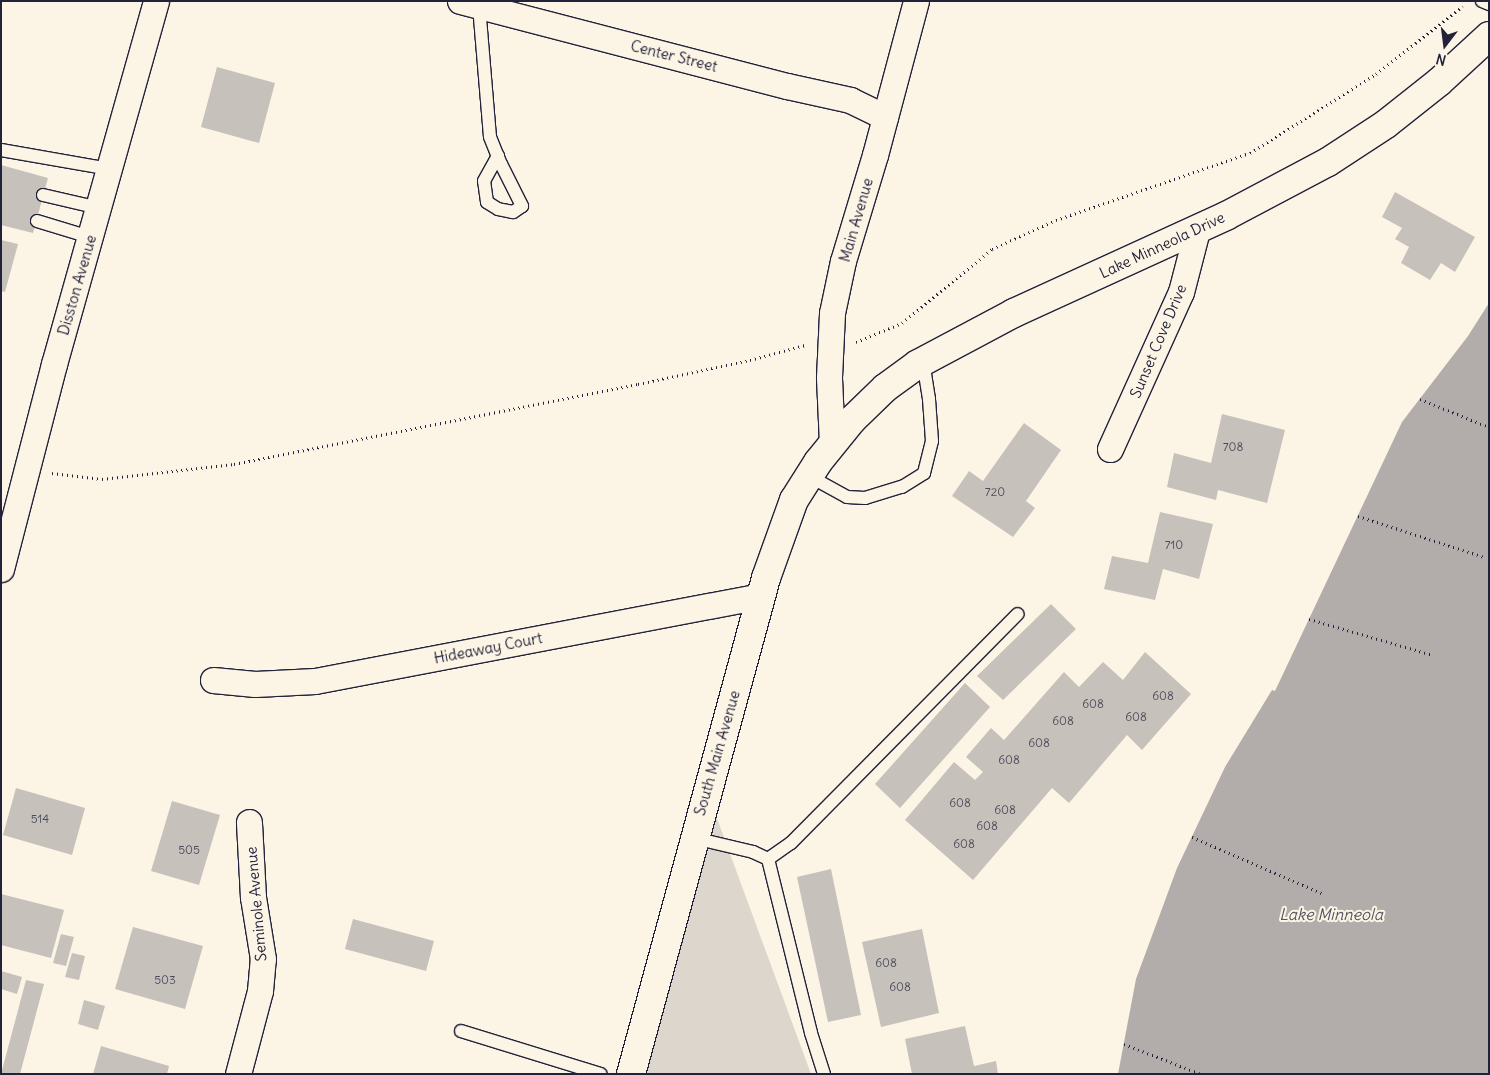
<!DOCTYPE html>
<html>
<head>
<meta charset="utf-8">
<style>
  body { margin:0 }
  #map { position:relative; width:1490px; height:1075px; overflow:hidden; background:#fcf5e5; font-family:Delius,sans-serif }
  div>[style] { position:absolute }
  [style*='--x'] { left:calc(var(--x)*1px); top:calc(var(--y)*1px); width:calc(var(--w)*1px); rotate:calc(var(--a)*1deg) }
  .green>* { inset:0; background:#dcd6cc }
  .water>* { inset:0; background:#b2adab }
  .building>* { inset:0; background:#c6c1bb }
  .path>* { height:3px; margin-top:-1.5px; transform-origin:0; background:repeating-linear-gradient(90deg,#22223b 0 1px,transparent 0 5px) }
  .roads { filter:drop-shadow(1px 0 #22223b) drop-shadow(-1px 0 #22223b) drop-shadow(0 1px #22223b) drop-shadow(0 -1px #22223b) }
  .lane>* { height:12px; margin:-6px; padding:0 6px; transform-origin:6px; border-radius:6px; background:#fcf5e5 }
  .street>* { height:25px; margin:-12.5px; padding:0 12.5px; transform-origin:12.5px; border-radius:12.5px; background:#fcf5e5 }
  .secondary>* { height:28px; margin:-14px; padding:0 14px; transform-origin:14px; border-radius:14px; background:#fcf5e5 }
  span { translate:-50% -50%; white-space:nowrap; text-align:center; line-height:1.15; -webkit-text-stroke:4px #fcf5e5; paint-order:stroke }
  .number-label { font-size:12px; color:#4b4a5b }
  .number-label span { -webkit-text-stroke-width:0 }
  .street-label { font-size:15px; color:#22223b }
  .water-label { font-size:16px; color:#545362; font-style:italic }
  .frame { position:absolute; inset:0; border:2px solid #22223b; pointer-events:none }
  .north { position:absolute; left:1420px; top:20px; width:50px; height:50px; -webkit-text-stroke:4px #fcf5e5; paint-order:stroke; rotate:195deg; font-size:14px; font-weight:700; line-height:20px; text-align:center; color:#22223b }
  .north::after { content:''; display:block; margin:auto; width:18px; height:22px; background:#22223b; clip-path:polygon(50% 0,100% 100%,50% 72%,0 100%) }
</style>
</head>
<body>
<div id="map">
  <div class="green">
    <i style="clip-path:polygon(715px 813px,811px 1074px,645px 1074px)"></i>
  </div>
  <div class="water">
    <i style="clip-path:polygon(1489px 303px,1489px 1074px,1118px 1074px,1136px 979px,1177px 868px,1225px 767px,1272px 690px,1275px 691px,1402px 422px,1468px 336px)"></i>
  </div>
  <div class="building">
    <i style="clip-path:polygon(217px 67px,275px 83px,259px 143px,201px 127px)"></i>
    <i style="clip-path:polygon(1px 165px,48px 178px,33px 233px,1px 225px)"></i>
    <i style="clip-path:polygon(1395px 192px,1475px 237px,1455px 272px,1441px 263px,1430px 280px,1401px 263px,1409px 247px,1395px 239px,1402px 228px,1382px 217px)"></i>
    <i style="clip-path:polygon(1px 240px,18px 244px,5px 292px,1px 291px)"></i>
    <i style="clip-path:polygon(1222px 414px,1285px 430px,1267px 503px,1218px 490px,1216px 500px,1167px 487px,1174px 453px,1211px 463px)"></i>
    <i style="clip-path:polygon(1024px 423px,1061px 450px,1026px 501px,1035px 508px,1013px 537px,952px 496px,969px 471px,983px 481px)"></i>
    <i style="clip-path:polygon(1160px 512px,1213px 524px,1199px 579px,1163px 569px,1155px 600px,1104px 589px,1112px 556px,1148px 563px)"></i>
    <i style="clip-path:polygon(1051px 604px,1076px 629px,1003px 700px,977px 676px)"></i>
    <i style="clip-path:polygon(1145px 652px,1191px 694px,1142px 750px,1127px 735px,1069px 803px,1052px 788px,973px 880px,905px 820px,954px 762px,975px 780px,983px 772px,966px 757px,991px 728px,1004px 740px,1064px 672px,1079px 687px,1103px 662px,1123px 680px)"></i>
    <i style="clip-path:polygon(965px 683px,990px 707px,900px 808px,875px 784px)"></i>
    <i style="clip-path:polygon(16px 788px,85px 808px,72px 855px,3px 835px)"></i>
    <i style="clip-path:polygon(172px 801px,220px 815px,199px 885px,151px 871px)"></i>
    <i style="clip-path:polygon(831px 869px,861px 1015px,828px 1022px,797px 877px)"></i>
    <i style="clip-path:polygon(1px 894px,64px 910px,51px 958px,1px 945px)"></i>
    <i style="clip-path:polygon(353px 919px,434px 941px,426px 971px,345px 949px)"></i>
    <i style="clip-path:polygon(133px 927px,203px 946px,185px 1009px,115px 989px)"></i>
    <i style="clip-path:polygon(922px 929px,939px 1013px,881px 1027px,862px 942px)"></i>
    <i style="clip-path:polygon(61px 934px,74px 937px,66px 966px,53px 963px)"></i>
    <i style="clip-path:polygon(72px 953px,85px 956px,79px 980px,65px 977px)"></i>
    <i style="clip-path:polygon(1px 971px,22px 977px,17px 994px,1px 989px)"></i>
    <i style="clip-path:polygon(26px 980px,44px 984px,20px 1074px,1px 1074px)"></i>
    <i style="clip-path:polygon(84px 1000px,105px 1006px,98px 1030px,78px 1024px)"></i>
    <i style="clip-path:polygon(965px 1026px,974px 1066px,996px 1061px,998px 1074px,912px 1074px,905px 1039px)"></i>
    <i style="clip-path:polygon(101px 1046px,169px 1066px,167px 1074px,93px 1074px)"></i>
  </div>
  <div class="path">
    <i style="--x:856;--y:342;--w:50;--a:-22.4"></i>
    <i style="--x:902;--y:323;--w:117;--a:-39.4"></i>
    <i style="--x:992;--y:249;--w:70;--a:-24.4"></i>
    <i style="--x:1056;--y:220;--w:205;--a:-19.1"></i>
    <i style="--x:1250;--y:153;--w:149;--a:-32.1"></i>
    <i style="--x:1376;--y:74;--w:110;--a:-38"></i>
    <i style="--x:1420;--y:399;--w:74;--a:22.1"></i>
    <i style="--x:52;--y:473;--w:50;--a:6.8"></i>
    <i style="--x:102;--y:479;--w:133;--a:-6.5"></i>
    <i style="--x:234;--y:464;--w:412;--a:-11.2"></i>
    <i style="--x:638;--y:384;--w:115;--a:-12.1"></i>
    <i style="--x:750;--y:360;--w:57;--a:-15.3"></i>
    <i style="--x:1358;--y:516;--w:133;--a:18"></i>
    <i style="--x:1309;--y:619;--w:129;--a:16.2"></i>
    <i style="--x:1192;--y:837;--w:144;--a:23.4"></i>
    <i style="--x:1124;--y:1044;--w:83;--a:21.3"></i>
  </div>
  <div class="roads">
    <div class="lane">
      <i style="--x:1482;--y:1;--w:8;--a:23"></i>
      <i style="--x:479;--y:6;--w:131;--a:85.2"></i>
      <i style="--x:490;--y:137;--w:29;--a:68"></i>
      <i style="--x:501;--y:164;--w:47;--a:63.4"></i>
      <i style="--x:522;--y:206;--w:11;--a:146"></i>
      <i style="--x:513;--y:212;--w:15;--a:-169"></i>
      <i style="--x:498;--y:209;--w:13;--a:-148"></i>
      <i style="--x:487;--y:202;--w:21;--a:-98"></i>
      <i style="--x:484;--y:181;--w:29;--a:-61"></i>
      <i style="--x:1;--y:150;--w:111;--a:9.9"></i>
      <i style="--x:43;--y:195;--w:57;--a:13.1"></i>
      <i style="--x:37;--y:221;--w:55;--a:16.8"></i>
      <i style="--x:809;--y:476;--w:43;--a:28.9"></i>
      <i style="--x:847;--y:497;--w:18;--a:3"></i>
      <i style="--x:865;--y:498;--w:39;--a:-17"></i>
      <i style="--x:902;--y:487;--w:26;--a:-32"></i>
      <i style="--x:924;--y:473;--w:33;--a:-76"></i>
      <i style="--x:932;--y:441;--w:42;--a:-94.1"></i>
      <i style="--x:929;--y:399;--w:38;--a:-99"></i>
      <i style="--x:694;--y:838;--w:61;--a:13.3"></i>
      <i style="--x:753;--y:852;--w:17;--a:25"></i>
      <i style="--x:768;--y:859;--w:179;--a:76.1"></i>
      <i style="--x:811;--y:1033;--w:43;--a:72.4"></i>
      <i style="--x:768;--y:859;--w:28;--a:-35"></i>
      <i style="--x:791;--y:843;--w:322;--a:-45.3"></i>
      <i style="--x:461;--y:1031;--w:146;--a:17.1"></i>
    </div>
    <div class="street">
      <i style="--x:460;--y:1;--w:338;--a:14.6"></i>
      <i style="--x:787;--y:86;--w:65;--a:12.5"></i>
      <i style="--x:850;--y:100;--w:39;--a:26"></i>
      <i style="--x:832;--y:444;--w:67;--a:-92.6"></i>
      <i style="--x:829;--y:377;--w:64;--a:-87.3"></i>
      <i style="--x:832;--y:313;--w:53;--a:-78.1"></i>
      <i style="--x:843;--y:261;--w:111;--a:-73.2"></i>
      <i style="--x:875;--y:155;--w:159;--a:-75.1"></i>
      <i style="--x:1110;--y:449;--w:172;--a:-65.7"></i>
      <i style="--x:1181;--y:292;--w:64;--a:-75.5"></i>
      <i style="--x:1;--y:569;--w:212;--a:-75.5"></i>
      <i style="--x:54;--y:364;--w:377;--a:-74.3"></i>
      <i style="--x:213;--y:680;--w:42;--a:5.4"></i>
      <i style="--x:255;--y:684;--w:60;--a:-2.9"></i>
      <i style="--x:315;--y:681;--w:454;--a:-10.8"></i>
      <i style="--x:238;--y:1074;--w:86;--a:-75.2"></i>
      <i style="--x:260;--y:991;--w:32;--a:-85"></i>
      <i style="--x:263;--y:959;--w:63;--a:-99.2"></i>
      <i style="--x:253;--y:897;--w:75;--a:-93.1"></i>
    </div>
    <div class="secondary">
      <i style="--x:631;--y:1074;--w:514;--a:-74.77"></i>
      <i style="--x:766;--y:578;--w:83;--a:-70.3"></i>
      <i style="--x:794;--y:500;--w:45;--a:-57.7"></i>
      <i style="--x:818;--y:462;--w:54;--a:-51"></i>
      <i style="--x:852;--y:420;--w:46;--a:-44.1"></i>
      <i style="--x:885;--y:388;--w:41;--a:-36"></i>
      <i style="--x:918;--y:364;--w:109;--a:-28"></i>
      <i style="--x:1014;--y:313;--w:233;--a:-24.6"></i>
      <i style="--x:1226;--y:216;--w:115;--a:-27.9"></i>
      <i style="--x:1328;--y:162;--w:69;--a:-33.2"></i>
      <i style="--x:1386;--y:124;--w:68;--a:-38.4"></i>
      <i style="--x:1439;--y:82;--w:68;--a:-42.6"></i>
    </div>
  </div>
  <div class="number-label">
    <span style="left:1233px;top:447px">708</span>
    <span style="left:995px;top:492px">720</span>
    <span style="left:1174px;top:545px">710</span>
    <span style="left:1163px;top:696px">608</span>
    <span style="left:1093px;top:704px">608</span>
    <span style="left:1136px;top:717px">608</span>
    <span style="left:1063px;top:721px">608</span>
    <span style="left:1039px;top:743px">608</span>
    <span style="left:1009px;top:760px">608</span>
    <span style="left:960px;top:803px">608</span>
    <span style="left:1005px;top:810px">608</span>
    <span style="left:40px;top:819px">514</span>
    <span style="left:987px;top:826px">608</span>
    <span style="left:964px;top:844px">608</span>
    <span style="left:189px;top:850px">505</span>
    <span style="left:886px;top:963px">608</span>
    <span style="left:165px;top:980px">503</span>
    <span style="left:900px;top:987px">608</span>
  </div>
  <div class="street-label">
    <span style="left:674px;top:56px;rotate:14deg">Center Street</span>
    <span style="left:856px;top:220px;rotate:-74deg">Main Avenue</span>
    <span style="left:1162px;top:245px;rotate:-25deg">Lake Minneola Drive</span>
    <span style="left:77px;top:285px;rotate:-74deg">Disston Avenue</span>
    <span style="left:1158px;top:341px;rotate:-67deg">Sunset Cove Drive</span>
    <span style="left:488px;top:648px;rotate:-11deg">Hideaway Court</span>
    <span style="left:717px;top:753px;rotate:-74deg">South Main Avenue</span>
    <span style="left:256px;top:904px;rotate:-95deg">Seminole Avenue</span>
  </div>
  <div class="water-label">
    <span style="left:1331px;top:914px">Lake Minneola</span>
  </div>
  <div class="frame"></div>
  <div class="north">N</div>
</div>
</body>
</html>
